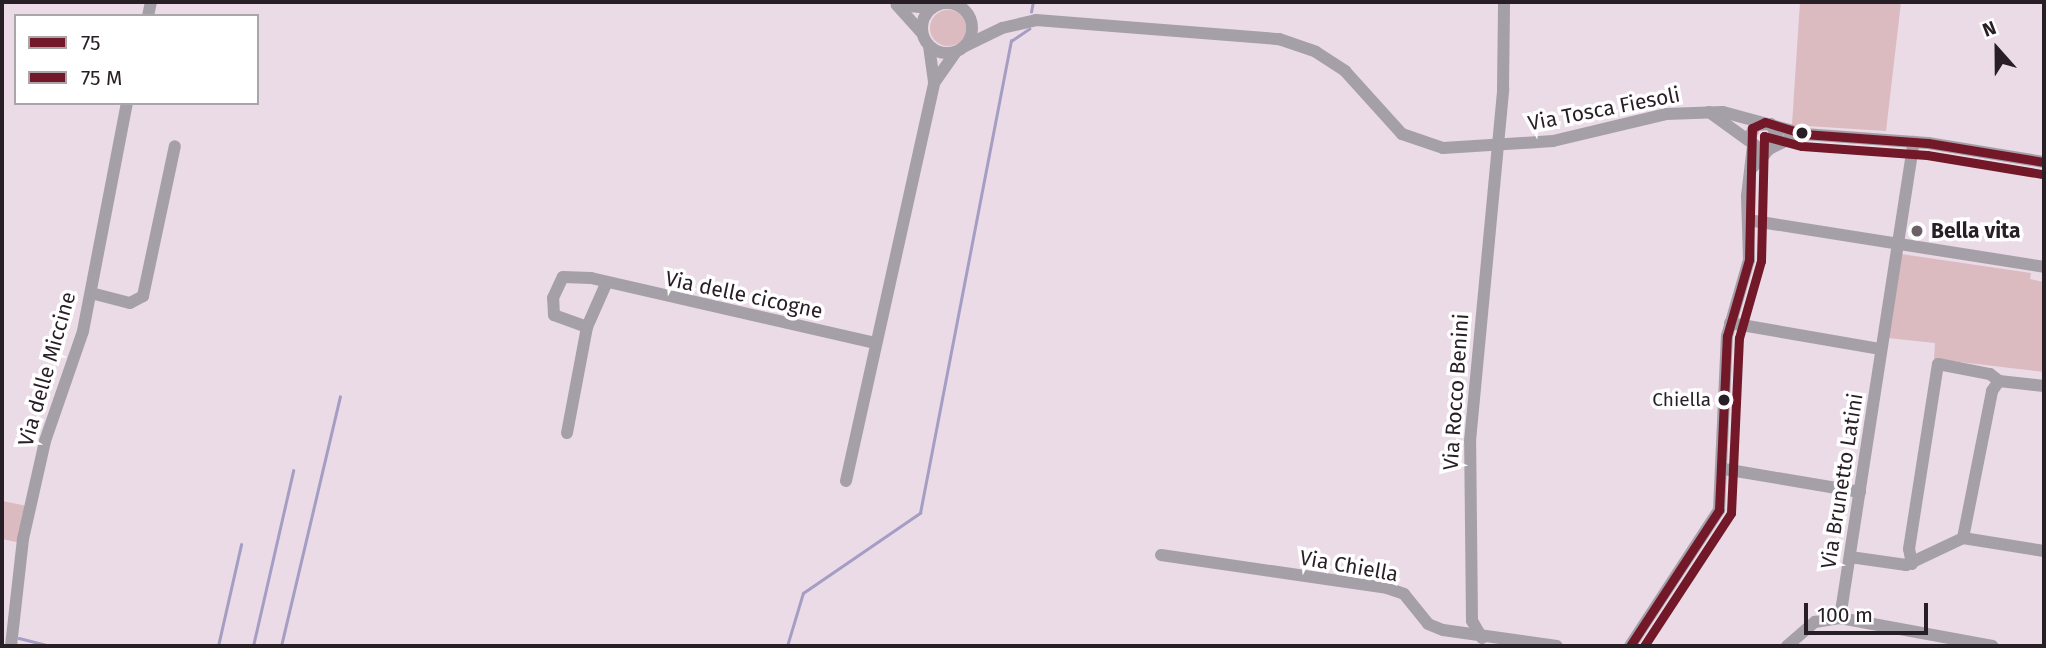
<!DOCTYPE html>
<html>
<head>
<meta charset="utf-8">
<style>
  body { margin:0 }
  #map { position:relative; width:2046px; height:648px; overflow:hidden; background:#eadbe6; font-family:"Fira Sans",sans-serif }
  div>[style] { position:absolute }
  [style*='--x'] { left:calc(var(--x)*1px); top:calc(var(--y)*1px); width:calc(var(--w)*1px); rotate:calc(var(--a)*1deg) }
  .green>* { inset:0; background:#dbbac0 }
  .round { border-radius:50% }
  .stream>* { height:2.5px; margin:-1.25px; padding:0 1.25px; transform-origin:1.25px; border-radius:1.25px; background:#a59ec4 }
  .minor>* { height:12px; margin:-6px; padding:0 6px; transform-origin:6px; border-radius:6px; background:#a5a0a7 }
  .minor>.ring { margin:-6px; padding:0; box-sizing:content-box; background:none; border:12px solid #a5a0a7; border-radius:50% }
  .bus-1>* { height:9px; margin:-4.5px; padding:0 4.5px; transform-origin:4.5px; border-radius:4.5px; background:#721828 }
  .bus-2>* { height:9px; margin:-4.5px; padding:0 4.5px; transform-origin:4.5px; border-radius:4.5px; background:#721828 }
  .dots>* { width:19px; height:19px; translate:-50% -50%; box-sizing:border-box; border:4px solid #fff; border-radius:50% }
  span { translate:-50% -50%; white-space:nowrap; text-align:center; line-height:1.15; -webkit-text-stroke:7px #fff; paint-order:stroke }
  .bus-label { font-size:19px; color:#281e26 }
  .right { translate:-100% -50%; text-align:right }
  .street-label { font-size:21px; color:#281e26 }
  .poi-label { font-size:21px; color:#281e26; font-weight:700 }
  .left { translate:0 -50%; text-align:left }
  .frame { position:absolute; inset:0; border:4px solid #281e26; pointer-events:none }
  .legend { position:absolute; left:14px; top:14px; width:245px; height:91px; box-sizing:border-box; background:#fff; border:2px solid #a9a5a8; margin:0; padding:9px 12px; list-style:none; font-size:21px; color:#281e26 }
  .legend li { display:flex; align-items:center; gap:14px; height:35px }
  .legend b { width:35px; border:2px solid #a9a5a8 }
  .north { position:absolute; left:1962px; top:14px; width:70px; height:70px; -webkit-text-stroke:5px #fff; paint-order:stroke; rotate:339deg; font-size:19px; font-weight:700; line-height:28px; text-align:center; color:#281e26 }
  .north::after { content:''; display:block; margin:auto; width:24px; height:32px; background:#281e26; clip-path:polygon(50% 0,100% 100%,50% 72%,0 100%) }
  .scale { position:absolute; left:1804px; top:603px; width:124px; height:32px; box-sizing:border-box; border:4px solid #281e26; border-top:0; padding-left:9px; font-size:21px; line-height:24px; white-space:nowrap; color:#281e26; -webkit-text-stroke:5px #fff; paint-order:stroke }
</style>
</head>
<body>
<div id="map">
  <div class="green">
    <i style="clip-path:polygon(1800px 2px,1901px 2px,1886px 131px,1792px 125px)"></i>
    <i class="round" style="left:930px;top:10px;width:36px;height:36px"></i>
    <i style="clip-path:polygon(1901px 254px,2031px 273px,2030px 279px,2044px 282px,2044px 372px,1934px 359px,1935px 343px,1888px 338px)"></i>
    <i style="clip-path:polygon(2px 501px,27px 506px,21px 543px,2px 539px)"></i>
  </div>
  <div class="stream">
    <i style="--x:1341;--y:2;--w:14;--a:0"></i>
    <i style="--x:1031;--y:12;--w:10;--a:-79"></i>
    <i style="--x:19;--y:638;--w:34;--a:14"></i>
    <i style="--x:218;--y:646;--w:104;--a:-77.2"></i>
    <i style="--x:253;--y:646;--w:180;--a:-77.1"></i>
    <i style="--x:281;--y:646;--w:256;--a:-76.7"></i>
    <i style="--x:787;--y:646;--w:55;--a:-73.2"></i>
    <i style="--x:803;--y:593;--w:142;--a:-34.4"></i>
    <i style="--x:920;--y:513;--w:481;--a:-79.1"></i>
    <i style="--x:1011;--y:41;--w:22;--a:-34"></i>
  </div>
  <div class="minor">
    <i class="ring" style="left:922px;top:3px;width:38px;height:38px"></i>
    <i style="--x:148;--y:16;--w:14;--a:-78"></i>
    <i style="--x:922;--y:33;--w:38;--a:-132"></i>
    <i style="--x:897;--y:5;--w:35;--a:5"></i>
    <i style="--x:929;--y:46;--w:37;--a:82"></i>
    <i style="--x:934;--y:83;--w:37;--a:-55"></i>
    <i style="--x:965;--y:46;--w:41;--a:-25.9"></i>
    <i style="--x:1002;--y:28;--w:35;--a:-13"></i>
    <i style="--x:1036;--y:20;--w:244;--a:4.5"></i>
    <i style="--x:1279;--y:39;--w:39;--a:19"></i>
    <i style="--x:1316;--y:52;--w:35;--a:33"></i>
    <i style="--x:1345;--y:71;--w:85;--a:47.9"></i>
    <i style="--x:1402;--y:134;--w:43;--a:18.9"></i>
    <i style="--x:1443;--y:148;--w:110;--a:-3.6"></i>
    <i style="--x:1553;--y:141;--w:116;--a:-13.4"></i>
    <i style="--x:1666;--y:114;--w:57;--a:-2"></i>
    <i style="--x:1723;--y:112;--w:84;--a:15.2"></i>
    <i style="--x:1804;--y:134;--w:124;--a:4.2"></i>
    <i style="--x:1928;--y:143;--w:118;--a:9.3"></i>
    <i style="--x:1709;--y:112;--w:49;--a:35.9"></i>
    <i style="--x:1752;--y:168;--w:18;--a:-47"></i>
    <i style="--x:1764;--y:155;--w:8;--a:-50"></i>
    <i style="--x:1769;--y:149;--w:6;--a:-39"></i>
    <i style="--x:1774;--y:145;--w:9;--a:-72"></i>
    <i style="--x:1777;--y:136;--w:13;--a:-117"></i>
    <i style="--x:1771;--y:124;--w:16;--a:176"></i>
    <i style="--x:1755;--y:125;--w:16;--a:112"></i>
    <i style="--x:1749;--y:140;--w:15;--a:42"></i>
    <i style="--x:1760;--y:150;--w:9;--a:-6"></i>
    <i style="--x:1769;--y:149;--w:37;--a:-26"></i>
    <i style="--x:1748;--y:220;--w:300;--a:9"></i>
    <i style="--x:91;--y:293;--w:40;--a:14.4"></i>
    <i style="--x:130;--y:303;--w:15;--a:-28"></i>
    <i style="--x:143;--y:296;--w:153;--a:-78"></i>
    <i style="--x:1730;--y:323;--w:153;--a:9.8"></i>
    <i style="--x:587;--y:327;--w:35;--a:-160"></i>
    <i style="--x:554;--y:315;--w:17;--a:-93"></i>
    <i style="--x:553;--y:298;--w:23;--a:-65"></i>
    <i style="--x:563;--y:277;--w:28;--a:2"></i>
    <i style="--x:591;--y:278;--w:291;--a:12.9"></i>
    <i style="--x:1999;--y:381;--w:45;--a:6.3"></i>
    <i style="--x:567;--y:433;--w:108;--a:-79.3"></i>
    <i style="--x:587;--y:327;--w:47;--a:-66.2"></i>
    <i style="--x:1724;--y:469;--w:138;--a:9.6"></i>
    <i style="--x:846;--y:481;--w:408;--a:-77.5"></i>
    <i style="--x:1963;--y:538;--w:150;--a:-78.8"></i>
    <i style="--x:1992;--y:391;--w:12;--a:-55"></i>
    <i style="--x:1161;--y:555;--w:228;--a:8.3"></i>
    <i style="--x:1387;--y:588;--w:18;--a:19"></i>
    <i style="--x:1404;--y:594;--w:38;--a:51"></i>
    <i style="--x:1428;--y:624;--w:16;--a:22"></i>
    <i style="--x:1443;--y:630;--w:115;--a:8"></i>
    <i style="--x:1850;--y:557;--w:57;--a:8.1"></i>
    <i style="--x:1906;--y:565;--w:63;--a:-25.3"></i>
    <i style="--x:1963;--y:538;--w:82;--a:9.1"></i>
    <i style="--x:1912;--y:564;--w:15;--a:-101"></i>
    <i style="--x:1909;--y:549;--w:187;--a:-81.1"></i>
    <i style="--x:1938;--y:364;--w:53;--a:10.9"></i>
    <i style="--x:1990;--y:374;--w:11;--a:38"></i>
    <i style="--x:1840;--y:618;--w:482;--a:-81.2"></i>
    <i style="--x:1482;--y:638;--w:20;--a:-120"></i>
    <i style="--x:1472;--y:621;--w:180;--a:-90.6"></i>
    <i style="--x:1470;--y:441;--w:354;--a:-84.6"></i>
    <i style="--x:1503;--y:89;--w:87;--a:-89.3"></i>
    <i style="--x:11;--y:646;--w:108;--a:-83.6"></i>
    <i style="--x:23;--y:539;--w:100;--a:-77.3"></i>
    <i style="--x:45;--y:441;--w:116;--a:-70.9"></i>
    <i style="--x:83;--y:331;--w:232;--a:-79.1"></i>
    <i style="--x:1630;--y:646;--w:163;--a:-56.8"></i>
    <i style="--x:1719;--y:510;--w:174;--a:-87.4"></i>
    <i style="--x:1727;--y:336;--w:79;--a:-73.9"></i>
    <i style="--x:1749;--y:260;--w:64;--a:-91.8"></i>
    <i style="--x:1747;--y:196;--w:50;--a:-83.2"></i>
    <i style="--x:1787;--y:646;--w:37;--a:-41"></i>
    <i style="--x:1815;--y:622;--w:25;--a:-9"></i>
    <i style="--x:1840;--y:618;--w:155;--a:10.4"></i>
  </div>
  <div class="bus-1">
    <i style="--x:1630;--y:646;--w:163;--a:-56.8"></i>
    <i style="--x:1719;--y:510;--w:174;--a:-87.4"></i>
    <i style="--x:1727;--y:336;--w:79;--a:-73.9"></i>
    <i style="--x:1749;--y:260;--w:132;--a:-88.7"></i>
    <i style="--x:1752;--y:128;--w:14;--a:-25"></i>
    <i style="--x:1765;--y:122;--w:41;--a:17.1"></i>
    <i style="--x:1804;--y:134;--w:124;--a:4.2"></i>
    <i style="--x:1928;--y:143;--w:118;--a:9.3"></i>
  </div>
  <div class="bus-2">
    <i style="--x:1644;--y:646;--w:159;--a:-56.8"></i>
    <i style="--x:1731;--y:513;--w:175;--a:-87.4"></i>
    <i style="--x:1739;--y:338;--w:80;--a:-74.1"></i>
    <i style="--x:1761;--y:261;--w:125;--a:-88.6"></i>
    <i style="--x:1764;--y:136;--w:39;--a:15"></i>
    <i style="--x:1802;--y:146;--w:125;--a:4.1"></i>
    <i style="--x:1927;--y:155;--w:117;--a:9.4"></i>
  </div>
  <div class="dots">
    <i style="left:1802px;top:133px;background:#281e26"></i>
    <i style="left:1917px;top:231px;background:#6c6069"></i>
    <i style="left:1724px;top:400px;background:#281e26"></i>
  </div>
  <div class="bus-label">
    <span class="right" style="left:1711px;top:400px">Chiella</span>
  </div>
  <div class="street-label">
    <span style="left:1604px;top:109px;rotate:-11deg">Via Tosca Fiesoli</span>
    <span style="left:744px;top:295px;rotate:12deg">Via delle cicogne</span>
    <span style="left:47px;top:369px;rotate:-74deg">Via delle Miccine</span>
    <span style="left:1456px;top:392px;rotate:-86deg">Via Rocco Benini</span>
    <span style="left:1842px;top:481px;rotate:-81deg">Via Brunetto Latini</span>
    <span style="left:1349px;top:566px;rotate:10deg">Via Chiella</span>
  </div>
  <div class="poi-label">
    <span class="left" style="left:1931px;top:231px">Bella vita</span>
  </div>
  <div class="frame"></div>
  <ul class="legend">
  <li><b style="height:9px;background:#721828"></b>75</li>
  <li><b style="height:9px;background:#721828"></b>75 M</li>
  </ul>
  <div class="north">N</div>
  <div class="scale">100 m</div>
</div>
</body>
</html>
